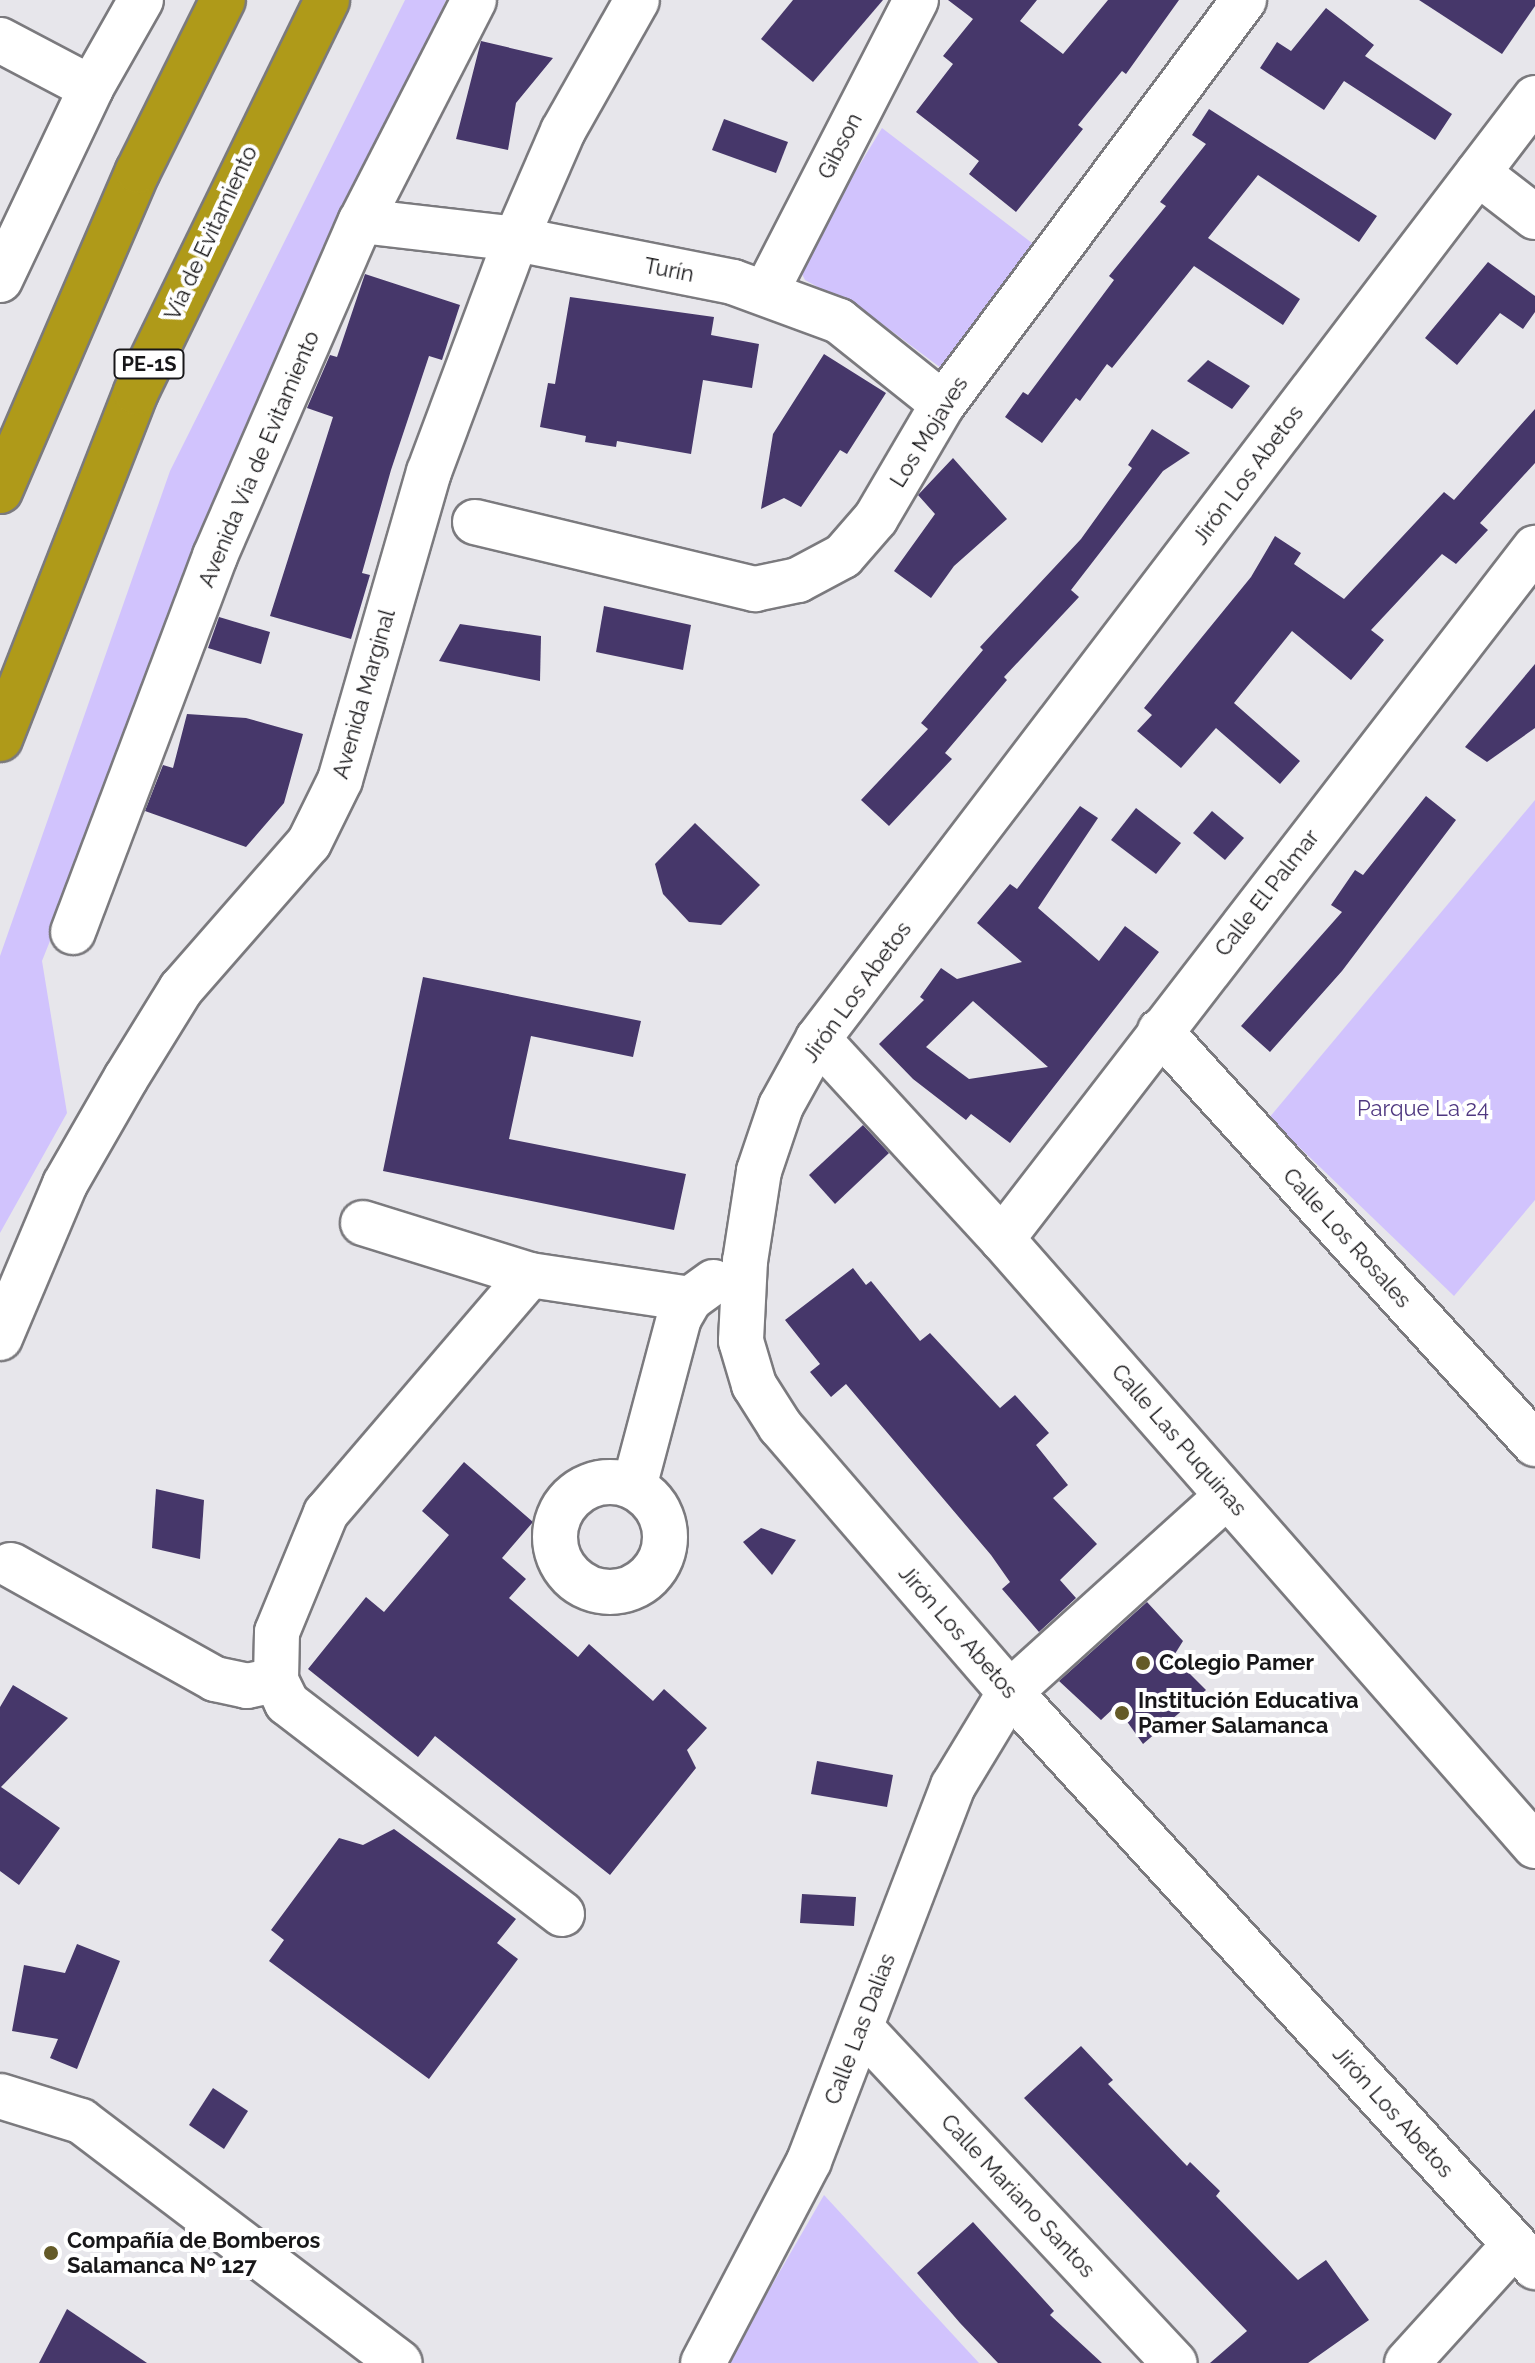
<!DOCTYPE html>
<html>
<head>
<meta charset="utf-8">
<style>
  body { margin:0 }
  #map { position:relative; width:1535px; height:2363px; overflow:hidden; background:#e7e6eb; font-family:Raleway,sans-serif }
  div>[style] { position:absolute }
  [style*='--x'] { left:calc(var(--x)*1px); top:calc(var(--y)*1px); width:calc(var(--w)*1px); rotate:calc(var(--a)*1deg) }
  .green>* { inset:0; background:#d1c3fd }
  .building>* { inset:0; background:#46376a }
  .roads { filter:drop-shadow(2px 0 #7b7a7e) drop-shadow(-2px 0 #7b7a7e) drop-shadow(0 2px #7b7a7e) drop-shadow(0 -2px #7b7a7e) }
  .minor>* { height:44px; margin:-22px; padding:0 22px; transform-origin:22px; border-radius:22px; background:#fff }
  .minor>.ring { margin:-22px; padding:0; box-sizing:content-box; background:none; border:44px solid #fff; border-radius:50% }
  .highway>* { height:44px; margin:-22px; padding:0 22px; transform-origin:22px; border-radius:22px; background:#af9a19 }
  .dots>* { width:22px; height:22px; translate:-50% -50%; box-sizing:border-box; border:4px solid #fff; border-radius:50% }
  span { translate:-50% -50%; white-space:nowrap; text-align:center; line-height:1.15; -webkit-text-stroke:8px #fff; paint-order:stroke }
  .shield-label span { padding:2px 6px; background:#fff; border:2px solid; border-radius:6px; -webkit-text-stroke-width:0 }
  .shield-label { font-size:20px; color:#181719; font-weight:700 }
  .street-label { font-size:22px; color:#181719 }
  .park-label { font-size:22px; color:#4f3880 }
  .poi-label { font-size:22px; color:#181719; font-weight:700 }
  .left { translate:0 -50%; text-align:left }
</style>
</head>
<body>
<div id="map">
  <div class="green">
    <i style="clip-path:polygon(405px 0,446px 0,236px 474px,42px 961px,67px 1113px,0 1233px,0 956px,170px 471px)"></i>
    <i style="clip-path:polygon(882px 128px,1045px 253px,945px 371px,877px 320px,805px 280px,798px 266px)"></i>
    <i style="clip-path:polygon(1535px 800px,1535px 1200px,1454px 1296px,1269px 1118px)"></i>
    <i style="clip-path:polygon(824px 2195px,979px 2363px,727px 2363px)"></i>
  </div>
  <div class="building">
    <i style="clip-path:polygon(793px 0,883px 0,813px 82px,761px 39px)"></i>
    <i style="clip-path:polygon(948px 0,1037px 0,1020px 21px,1063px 54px,1108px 0,1179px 0,1126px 74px,1122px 71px,1078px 125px,1083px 129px,1016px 212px,969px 174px,979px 161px,916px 112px,953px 64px,943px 56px,973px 19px)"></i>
    <i style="clip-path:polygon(1419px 0,1535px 0,1535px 6px,1502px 54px)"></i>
    <i style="clip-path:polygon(1326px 8px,1374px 45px,1365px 56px,1452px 114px,1435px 140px,1344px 81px,1324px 110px,1260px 68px,1277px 42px,1291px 51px)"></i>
    <i style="clip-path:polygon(481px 41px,553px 58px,516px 103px,508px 150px,456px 139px)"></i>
    <i style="clip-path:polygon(1209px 109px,1377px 216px,1359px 242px,1258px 175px,1208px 238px,1300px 299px,1283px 325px,1194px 266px,1112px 368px,1107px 364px,1080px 401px,1076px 398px,1042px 443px,1005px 417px,1023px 392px,1028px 395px,1114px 280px,1109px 276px,1166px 206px,1160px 202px,1206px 144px,1192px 135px)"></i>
    <i style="clip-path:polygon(724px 119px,788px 142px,776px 173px,712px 150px)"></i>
    <i style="clip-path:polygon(1488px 262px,1535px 296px,1535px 312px,1523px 329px,1500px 313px,1457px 365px,1425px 338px)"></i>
    <i style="clip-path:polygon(365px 274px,460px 305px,442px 360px,429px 356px,391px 470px,362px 573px,370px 575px,351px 639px,270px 616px,333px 417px,307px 408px,330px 355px,337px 357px)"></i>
    <i style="clip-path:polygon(570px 297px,714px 317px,711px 335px,759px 344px,752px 388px,703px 380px,691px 454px,617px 441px,616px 447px,585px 442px,586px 436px,540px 427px,548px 383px,555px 384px)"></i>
    <i style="clip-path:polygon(824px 354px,886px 393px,847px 454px,840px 450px,801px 507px,784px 498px,761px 509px,773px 434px)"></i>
    <i style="clip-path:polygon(1208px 360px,1250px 386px,1232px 409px,1187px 381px)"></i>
    <i style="clip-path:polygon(1535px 409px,1535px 463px,1480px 523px,1488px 530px,1456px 564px,1442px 554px,1371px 630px,1384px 640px,1351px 680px,1292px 631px,1234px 703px,1300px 761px,1280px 784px,1216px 728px,1181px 768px,1137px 731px,1152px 715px,1144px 708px,1251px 577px,1275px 536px,1301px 553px,1294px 564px,1344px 599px,1444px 492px,1454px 500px)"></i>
    <i style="clip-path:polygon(1152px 429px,1190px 453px,1163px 471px,1071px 590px,1079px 597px,1004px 677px,1007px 680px,945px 753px,952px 759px,889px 826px,861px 800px,928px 729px,921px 723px,983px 650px,980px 647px,1081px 539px,1132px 468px,1128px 465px)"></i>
    <i style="clip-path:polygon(953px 458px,1007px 519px,954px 566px,931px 598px,894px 571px,935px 514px,918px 495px)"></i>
    <i style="clip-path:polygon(604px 606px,691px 625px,683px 670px,596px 652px)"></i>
    <i style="clip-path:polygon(219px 617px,270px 632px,261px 664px,208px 648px)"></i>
    <i style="clip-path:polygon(460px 624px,541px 636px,540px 681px,439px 661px)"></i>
    <i style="clip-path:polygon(1535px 664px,1535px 728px,1487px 762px,1465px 747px)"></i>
    <i style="clip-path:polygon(187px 714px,246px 718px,303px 734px,284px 803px,246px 847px,145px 811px,163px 765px,173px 768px)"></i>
    <i style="clip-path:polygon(1426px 796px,1456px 820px,1342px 971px,1270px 1052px,1241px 1026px,1342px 912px,1331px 905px,1355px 870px,1363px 875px)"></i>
    <i style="clip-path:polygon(evenodd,1080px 806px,1098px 818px,1038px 908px,1099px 961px,1125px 926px,1159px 952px,1010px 1143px,971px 1114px,966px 1120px,913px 1079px,879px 1044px,924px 1000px,920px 997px,941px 968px,957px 979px,1022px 962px,977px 923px,1010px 884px,1017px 889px,1080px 806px,973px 1001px,1048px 1067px,969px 1079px,926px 1047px,973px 1001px)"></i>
    <i style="clip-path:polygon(1136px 808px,1181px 843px,1156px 874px,1111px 840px)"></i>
    <i style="clip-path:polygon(1212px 811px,1244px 838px,1225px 860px,1193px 833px)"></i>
    <i style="clip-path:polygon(695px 823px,760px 885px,721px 925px,689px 922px,663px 894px,655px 864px)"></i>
    <i style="clip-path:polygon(423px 977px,641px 1021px,633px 1057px,531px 1036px,509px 1139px,686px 1174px,674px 1230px,383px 1171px)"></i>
    <i style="clip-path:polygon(863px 1125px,889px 1153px,835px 1204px,809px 1175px)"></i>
    <i style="clip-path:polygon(853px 1268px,866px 1285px,871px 1281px,920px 1341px,930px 1333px,1000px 1408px,1015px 1395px,1049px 1433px,1036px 1445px,1068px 1485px,1053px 1498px,1097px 1544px,1060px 1580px,1076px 1598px,1039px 1632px,1002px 1589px,1010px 1582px,991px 1555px,846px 1384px,831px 1397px,810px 1372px,820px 1364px,785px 1320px)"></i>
    <i style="clip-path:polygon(464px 1462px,533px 1522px,502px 1558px,526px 1579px,509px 1598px,578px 1657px,589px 1644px,653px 1701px,664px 1689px,707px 1728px,687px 1750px,696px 1768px,610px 1875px,435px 1736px,418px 1757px,308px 1669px,366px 1597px,384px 1612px,449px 1535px,422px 1511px)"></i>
    <i style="clip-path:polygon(156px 1489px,204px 1500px,200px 1559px,152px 1548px)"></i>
    <i style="clip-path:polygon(761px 1528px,796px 1540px,772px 1575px,743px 1542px)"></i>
    <i style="clip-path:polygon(1147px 1602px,1183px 1641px,1173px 1657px,1206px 1690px,1143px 1744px,1116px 1706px,1101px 1720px,1059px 1681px)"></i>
    <i style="clip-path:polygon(13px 1685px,68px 1718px,1px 1787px,60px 1828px,19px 1885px,0 1871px,0 1707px)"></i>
    <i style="clip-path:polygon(817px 1761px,893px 1775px,887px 1807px,811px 1794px)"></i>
    <i style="clip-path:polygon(394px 1829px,516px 1919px,497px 1943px,518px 1959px,429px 2079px,269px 1961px,284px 1940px,271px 1930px,339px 1838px,363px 1845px)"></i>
    <i style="clip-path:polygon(802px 1894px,856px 1897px,854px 1926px,800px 1923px)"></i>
    <i style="clip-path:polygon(77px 1944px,120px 1961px,77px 2069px,50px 2058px,58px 2039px,12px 2031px,24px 1965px,65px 1973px)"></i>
    <i style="clip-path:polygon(1081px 2046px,1113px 2080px,1108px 2084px,1187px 2166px,1190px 2162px,1220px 2191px,1216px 2196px,1298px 2280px,1326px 2260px,1369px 2320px,1308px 2363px,1210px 2363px,1247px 2331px,1024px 2098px)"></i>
    <i style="clip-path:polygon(213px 2088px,248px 2111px,224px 2149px,189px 2125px)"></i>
    <i style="clip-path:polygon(973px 2222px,1054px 2311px,1050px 2315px,1102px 2363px,998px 2363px,960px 2323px,917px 2273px)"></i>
    <i style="clip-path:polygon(67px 2309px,147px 2363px,39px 2363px)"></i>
  </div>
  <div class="roads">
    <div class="minor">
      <i style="--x:0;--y:40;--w:103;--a:27.8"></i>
      <i style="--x:1535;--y:98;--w:1183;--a:127.31"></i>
      <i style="--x:818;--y:1039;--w:77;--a:118.9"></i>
      <i style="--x:781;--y:1106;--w:69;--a:108.7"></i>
      <i style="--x:759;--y:1171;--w:91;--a:98.8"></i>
      <i style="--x:745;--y:1261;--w:80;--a:92.9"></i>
      <i style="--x:741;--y:1341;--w:46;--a:73.5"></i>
      <i style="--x:754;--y:1385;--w:49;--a:57.6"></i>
      <i style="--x:780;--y:1426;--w:352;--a:49.2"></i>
      <i style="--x:1010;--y:1692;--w:779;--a:47.6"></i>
      <i style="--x:1478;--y:173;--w:72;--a:37.7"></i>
      <i style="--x:361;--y:221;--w:156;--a:6.6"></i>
      <i style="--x:516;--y:239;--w:221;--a:11.2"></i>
      <i style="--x:733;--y:282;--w:113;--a:20.2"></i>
      <i style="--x:839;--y:321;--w:133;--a:38.6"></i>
      <i style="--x:0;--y:280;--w:212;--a:-64.6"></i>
      <i style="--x:91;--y:88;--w:101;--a:-60.4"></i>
      <i style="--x:766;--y:292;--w:328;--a:-62.8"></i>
      <i style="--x:475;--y:522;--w:288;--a:13.5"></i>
      <i style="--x:755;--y:589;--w:44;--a:-11.8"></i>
      <i style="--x:798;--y:580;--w:51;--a:-28.1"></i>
      <i style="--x:843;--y:556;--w:50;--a:-49"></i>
      <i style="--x:876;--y:518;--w:132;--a:-59.6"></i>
      <i style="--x:943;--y:404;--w:504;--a:-53.31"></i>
      <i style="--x:73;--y:932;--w:402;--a:-69.3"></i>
      <i style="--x:215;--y:556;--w:365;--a:-66.5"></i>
      <i style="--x:361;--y:221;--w:248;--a:-62.9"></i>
      <i style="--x:1160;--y:1031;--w:558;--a:47.76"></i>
      <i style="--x:818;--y:1039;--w:272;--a:47.4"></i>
      <i style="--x:1002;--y:1239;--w:808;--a:48.71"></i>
      <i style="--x:363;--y:1223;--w:175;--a:17.3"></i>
      <i style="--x:1002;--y:1239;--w:873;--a:-52.36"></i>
      <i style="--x:0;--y:1338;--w:167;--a:-67.1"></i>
      <i style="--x:65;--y:1184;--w:122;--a:-60.1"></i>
      <i style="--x:126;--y:1078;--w:105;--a:-58.3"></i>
      <i style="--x:181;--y:989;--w:194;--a:-48.8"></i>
      <i style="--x:309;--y:843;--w:70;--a:-63.8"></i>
      <i style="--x:340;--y:780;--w:321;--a:-73.9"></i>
      <i style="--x:429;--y:472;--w:249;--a:-69.5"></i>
      <i style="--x:516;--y:239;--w:118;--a:-66.5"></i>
      <i style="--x:563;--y:131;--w:150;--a:-60.5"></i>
      <i class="ring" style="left:555px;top:1482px;width:66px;height:66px"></i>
      <i style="--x:634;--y:1487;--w:175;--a:-75.1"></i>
      <i style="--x:679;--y:1318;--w:22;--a:-60"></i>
      <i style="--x:690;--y:1299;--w:29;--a:-36"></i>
      <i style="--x:11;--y:1565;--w:234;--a:29.2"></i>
      <i style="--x:215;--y:1679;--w:33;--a:12"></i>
      <i style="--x:247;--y:1686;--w:30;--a:-12"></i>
      <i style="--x:562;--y:1914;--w:347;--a:-142.5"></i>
      <i style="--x:287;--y:1703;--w:25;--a:-116"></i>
      <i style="--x:276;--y:1680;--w:48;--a:-88.8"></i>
      <i style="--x:277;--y:1632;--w:129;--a:-67.6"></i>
      <i style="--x:326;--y:1513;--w:313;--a:-49.4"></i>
      <i style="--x:530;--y:1275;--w:162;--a:8.5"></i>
      <i style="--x:861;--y:2028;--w:459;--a:46.9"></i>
      <i style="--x:0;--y:2096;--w:85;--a:17.2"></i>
      <i style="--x:81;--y:2121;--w:400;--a:37.2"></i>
      <i style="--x:703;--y:2363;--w:228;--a:-62.3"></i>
      <i style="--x:809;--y:2161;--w:402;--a:-69"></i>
      <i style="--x:953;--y:1786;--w:110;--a:-58.8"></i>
      <i style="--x:1010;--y:1692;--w:292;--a:-42.1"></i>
      <i style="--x:1407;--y:2363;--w:159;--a:-47.8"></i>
    </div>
    <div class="highway">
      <i style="--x:0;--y:491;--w:348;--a:-66.7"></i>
      <i style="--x:138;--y:171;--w:191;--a:-63.6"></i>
      <i style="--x:0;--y:739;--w:373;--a:-68.6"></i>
      <i style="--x:136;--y:392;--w:436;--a:-64"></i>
    </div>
  </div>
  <div class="dots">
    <i style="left:1143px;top:1663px;background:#645a27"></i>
    <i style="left:1122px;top:1713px;background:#645a27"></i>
    <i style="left:51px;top:2253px;background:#645a27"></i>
  </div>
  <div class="shield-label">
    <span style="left:149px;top:364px">PE-1S</span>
  </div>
  <div class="street-label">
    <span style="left:840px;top:146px;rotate:-63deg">Gibson</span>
    <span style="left:211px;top:233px;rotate:-65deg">Vía de Evitamiento</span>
    <span style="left:669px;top:270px;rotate:11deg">Turín</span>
    <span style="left:929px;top:432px;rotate:-58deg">Los Mojaves</span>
    <span style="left:259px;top:459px;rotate:-67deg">Avenida Vía de Evitamiento</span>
    <span style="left:1248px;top:475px;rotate:-53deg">Jirón Los Abetos</span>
    <span style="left:364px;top:694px;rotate:-74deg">Avenida Marginal</span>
    <span style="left:1267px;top:893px;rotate:-52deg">Calle El Palmar</span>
    <span style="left:857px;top:992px;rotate:-54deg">Jirón Los Abetos</span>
    <span style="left:1347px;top:1238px;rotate:48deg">Calle Los Rosales</span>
    <span style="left:1179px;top:1440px;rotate:49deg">Calle Las Puquinas</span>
    <span style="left:958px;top:1632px;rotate:49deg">Jirón Los Abetos</span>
    <span style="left:860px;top:2029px;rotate:-69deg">Calle Las Dalias</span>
    <span style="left:1393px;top:2112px;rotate:48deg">Jirón Los Abetos</span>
    <span style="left:1018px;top:2196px;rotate:47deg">Calle Mariano Santos</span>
  </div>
  <div class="park-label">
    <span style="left:1423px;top:1109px">Parque La 24</span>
  </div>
  <div class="poi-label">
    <span class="left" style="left:1159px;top:1663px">Colegio Pamer</span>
    <span class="left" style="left:1138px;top:1713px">Institución Educativa<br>Pamer Salamanca</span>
    <span class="left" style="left:67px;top:2253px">Compañía de Bomberos<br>Salamanca Nº 127</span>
  </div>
</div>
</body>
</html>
